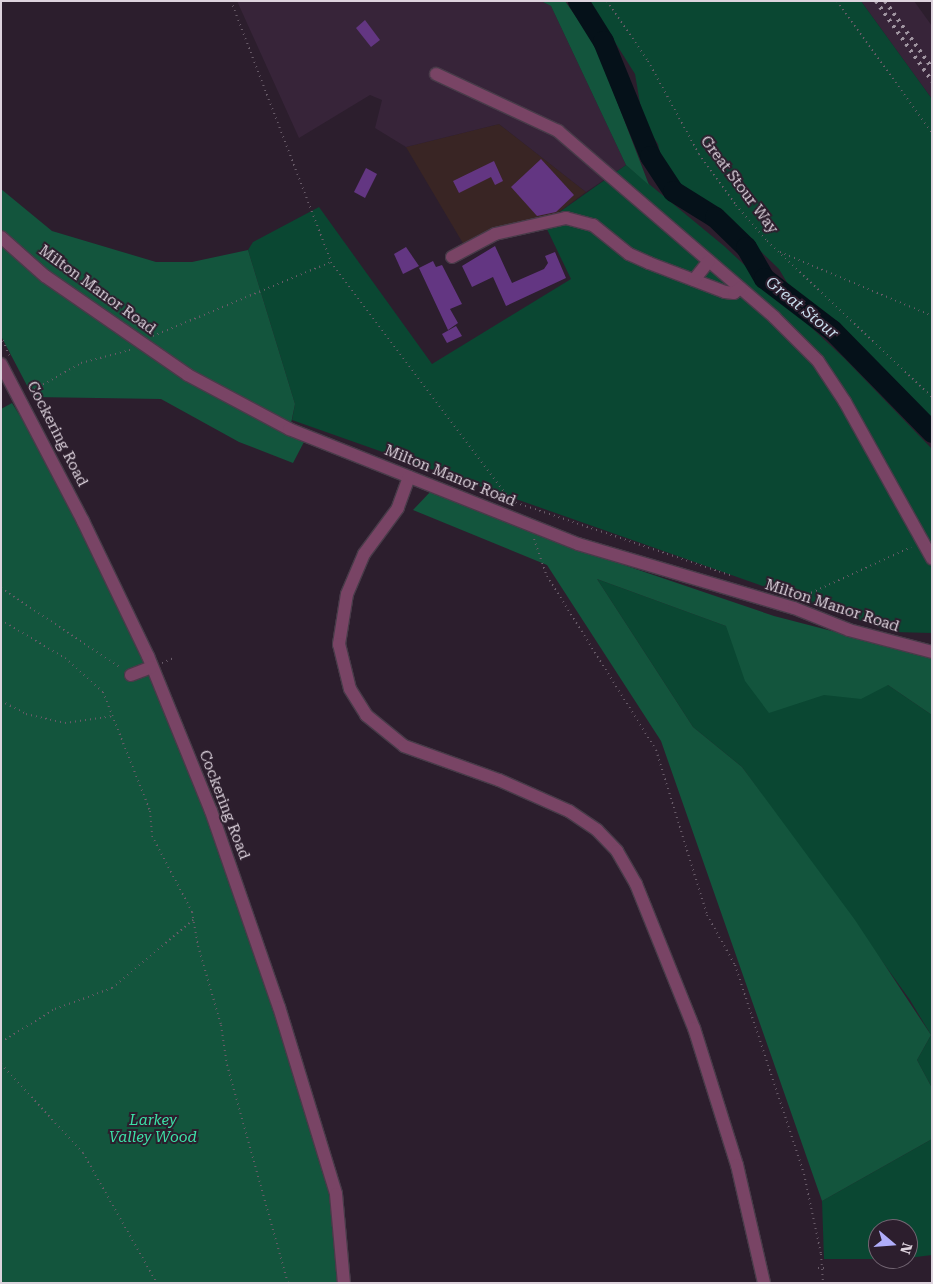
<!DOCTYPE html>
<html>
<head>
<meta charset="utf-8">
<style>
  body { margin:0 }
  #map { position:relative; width:933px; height:1284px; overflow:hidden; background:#2c1e2d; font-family:"Roboto Serif",serif }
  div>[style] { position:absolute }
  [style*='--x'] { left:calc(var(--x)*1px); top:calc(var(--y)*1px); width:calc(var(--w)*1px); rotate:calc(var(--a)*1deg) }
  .commercial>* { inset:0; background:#392524 }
  .built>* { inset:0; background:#372439 }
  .green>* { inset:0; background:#0a4732 }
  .forest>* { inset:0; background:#13553d }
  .river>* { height:21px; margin:-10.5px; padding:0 10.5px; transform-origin:10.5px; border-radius:10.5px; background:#051119 }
  .building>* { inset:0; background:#633682 }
  .path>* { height:2px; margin-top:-1px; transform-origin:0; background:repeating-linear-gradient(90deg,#685b68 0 1px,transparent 0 5px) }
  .roads { filter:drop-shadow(1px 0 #483b49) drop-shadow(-1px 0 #483b49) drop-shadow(0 1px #483b49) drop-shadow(0 -1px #483b49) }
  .minor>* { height:12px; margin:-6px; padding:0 6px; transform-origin:6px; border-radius:6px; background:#794465 }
  .rail>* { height:4px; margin-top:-2px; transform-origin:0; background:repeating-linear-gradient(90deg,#9f94a0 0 2.5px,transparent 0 7.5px) }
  span { translate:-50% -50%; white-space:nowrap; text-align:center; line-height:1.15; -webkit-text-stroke:4px #2c1e2d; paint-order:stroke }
  .street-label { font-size:15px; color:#ddd3dd }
  .park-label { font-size:15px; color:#3ce1a7; font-style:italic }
  .water-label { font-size:16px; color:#c9deee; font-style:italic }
  .frame { position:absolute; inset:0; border:2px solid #ddd3dd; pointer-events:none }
  .north { position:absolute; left:868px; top:1219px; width:50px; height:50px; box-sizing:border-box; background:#2c1e2d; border:1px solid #736673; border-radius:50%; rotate:108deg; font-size:14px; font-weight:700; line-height:20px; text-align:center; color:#ddd3dd }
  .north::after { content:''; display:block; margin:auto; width:18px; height:22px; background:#b0aefa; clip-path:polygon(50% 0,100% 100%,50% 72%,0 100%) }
</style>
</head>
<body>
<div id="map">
  <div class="commercial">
    <i style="clip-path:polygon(499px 124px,586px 192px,544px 223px,464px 245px,406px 147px)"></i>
  </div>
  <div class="built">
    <i style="clip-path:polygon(237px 1px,541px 1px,551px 6px,626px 165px,586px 192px,499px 124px,406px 147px,375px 128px,382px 100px,370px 95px,299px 138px)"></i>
    <i style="clip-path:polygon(861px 1px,914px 1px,932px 26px,932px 99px)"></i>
  </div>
  <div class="green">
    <i style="clip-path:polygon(589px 1px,861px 1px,932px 99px,932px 420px,789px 286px,779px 269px,726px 218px,684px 189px,664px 169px,658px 144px,643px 121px,635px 74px)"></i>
    <i style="clip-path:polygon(626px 165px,724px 246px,844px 358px,932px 449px,932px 633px,893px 632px,292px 420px,295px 404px,248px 250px,253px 242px,319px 207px,432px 364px,571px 279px,544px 223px)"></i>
    <i style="clip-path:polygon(597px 579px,888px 685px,932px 715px,932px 1088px,917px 1060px,931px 1035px,910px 1000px,742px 767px,693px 727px)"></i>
    <i style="clip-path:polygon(932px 1139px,932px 1255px,908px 1258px,908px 1229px,878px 1229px,878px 1259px,824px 1259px,822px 1201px)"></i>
  </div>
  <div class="forest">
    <i style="clip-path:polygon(541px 1px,565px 1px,595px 44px,649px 185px,626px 165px,551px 6px)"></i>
    <i style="clip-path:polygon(1px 189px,52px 231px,156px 262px,192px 262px,248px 250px,295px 404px,289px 433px,305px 440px,293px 463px,239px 442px,161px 399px,33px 397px,1px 336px)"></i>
    <i style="clip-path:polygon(12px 403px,59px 477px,106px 569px,209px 822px,275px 1008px,332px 1196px,341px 1283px,1px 1283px,1px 409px)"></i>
    <i style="clip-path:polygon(431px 491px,562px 544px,774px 616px,932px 657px,932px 715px,888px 685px,861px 699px,824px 695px,769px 713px,745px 681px,726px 626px,597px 579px,693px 727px,742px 767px,855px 920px,931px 1035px,917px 1060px,932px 1088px,932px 1139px,822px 1201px,661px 741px,547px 565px,413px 510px)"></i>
  </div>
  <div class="river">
    <i style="--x:578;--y:1;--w:47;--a:58"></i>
    <i style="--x:603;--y:41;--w:124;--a:67.8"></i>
    <i style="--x:650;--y:156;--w:42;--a:56.7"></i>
    <i style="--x:673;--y:191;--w:49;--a:31.8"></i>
    <i style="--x:715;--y:217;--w:43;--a:44.1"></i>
    <i style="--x:746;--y:247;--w:36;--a:60"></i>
    <i style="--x:764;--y:278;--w:86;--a:37.4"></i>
    <i style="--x:832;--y:330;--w:143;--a:45.6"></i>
  </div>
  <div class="building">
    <i style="clip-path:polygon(365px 20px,380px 40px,371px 47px,356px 28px)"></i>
    <i style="clip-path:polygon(541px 159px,574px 195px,556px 212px,537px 216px,511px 187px)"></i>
    <i style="clip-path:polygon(494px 161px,503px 181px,495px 185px,491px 177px,459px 193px,453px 181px)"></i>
    <i style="clip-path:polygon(366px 168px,377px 174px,365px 198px,354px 192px)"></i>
    <i style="clip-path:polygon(495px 246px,512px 283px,544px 269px,548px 263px,545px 256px,555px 252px,566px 278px,506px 306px,493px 277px,472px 287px,462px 266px)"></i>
    <i style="clip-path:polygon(406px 247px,419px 266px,403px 274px,394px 254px)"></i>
    <i style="clip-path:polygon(433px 261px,436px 267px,442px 265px,462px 304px,450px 309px,458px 323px,448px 330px,419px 268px)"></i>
    <i style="clip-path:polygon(456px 326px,462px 336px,447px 343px,442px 334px)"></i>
  </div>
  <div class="path">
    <i style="--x:231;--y:1;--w:280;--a:69"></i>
    <i style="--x:331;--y:262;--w:304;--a:53"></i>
    <i style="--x:607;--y:1;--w:73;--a:55.7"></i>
    <i style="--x:648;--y:61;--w:106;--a:61.3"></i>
    <i style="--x:699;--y:154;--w:63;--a:54"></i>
    <i style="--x:736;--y:205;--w:48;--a:49.3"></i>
    <i style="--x:767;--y:241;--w:227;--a:43.4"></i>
    <i style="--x:837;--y:1;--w:163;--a:54.3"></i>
    <i style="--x:780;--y:252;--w:165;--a:22.8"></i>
    <i style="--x:1;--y:336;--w:21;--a:67"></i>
    <i style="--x:153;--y:336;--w:193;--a:-22.6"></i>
    <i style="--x:30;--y:392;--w:59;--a:-29.6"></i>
    <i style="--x:81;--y:363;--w:51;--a:-14.9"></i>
    <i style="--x:511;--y:501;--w:234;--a:18.7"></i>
    <i style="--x:534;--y:539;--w:39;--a:71"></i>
    <i style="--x:547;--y:576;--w:205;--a:57.9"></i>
    <i style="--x:656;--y:750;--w:173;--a:72.8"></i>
    <i style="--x:707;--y:915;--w:57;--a:60.8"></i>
    <i style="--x:735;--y:965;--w:220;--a:71.7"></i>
    <i style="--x:804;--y:1174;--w:82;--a:78"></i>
    <i style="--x:821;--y:1254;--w:29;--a:86"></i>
    <i style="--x:1;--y:588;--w:144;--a:33.7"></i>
    <i style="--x:802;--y:597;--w:120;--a:-24.6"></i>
    <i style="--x:1;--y:620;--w:74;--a:30.7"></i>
    <i style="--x:65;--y:658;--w:51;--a:41.8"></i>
    <i style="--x:103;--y:692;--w:128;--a:68.4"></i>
    <i style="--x:150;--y:811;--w:25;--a:85"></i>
    <i style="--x:152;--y:836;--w:86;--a:62.2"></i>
    <i style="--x:192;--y:912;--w:35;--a:80"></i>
    <i style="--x:198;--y:946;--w:82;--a:73.8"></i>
    <i style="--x:221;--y:1025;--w:40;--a:81.5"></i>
    <i style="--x:227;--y:1065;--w:226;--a:74.4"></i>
    <i style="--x:162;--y:663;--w:13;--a:-23"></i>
    <i style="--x:1;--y:701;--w:28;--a:27"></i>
    <i style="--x:26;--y:714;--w:40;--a:13"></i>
    <i style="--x:65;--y:723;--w:49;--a:-8.3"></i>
    <i style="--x:1;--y:1042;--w:63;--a:-31.4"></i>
    <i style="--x:55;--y:1009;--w:61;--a:-20.2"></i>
    <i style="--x:112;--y:988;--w:106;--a:-40"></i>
    <i style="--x:1;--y:1064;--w:121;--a:47.3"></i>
    <i style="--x:83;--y:1153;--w:150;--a:60.4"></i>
    <i style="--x:818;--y:1268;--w:7;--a:0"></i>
  </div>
  <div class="roads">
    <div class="minor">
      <i style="--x:436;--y:74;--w:135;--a:25"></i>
      <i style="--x:558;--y:131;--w:285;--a:40.7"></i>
      <i style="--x:774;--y:317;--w:62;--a:45"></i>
      <i style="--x:818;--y:361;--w:49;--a:56.6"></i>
      <i style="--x:845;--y:402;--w:179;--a:60.9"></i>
      <i style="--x:1;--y:237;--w:59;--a:41.6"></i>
      <i style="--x:45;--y:276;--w:174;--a:34.7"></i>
      <i style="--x:188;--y:375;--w:115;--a:28.1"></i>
      <i style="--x:289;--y:429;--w:311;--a:21.7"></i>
      <i style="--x:578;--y:544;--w:225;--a:16.5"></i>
      <i style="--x:794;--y:608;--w:59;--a:21.8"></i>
      <i style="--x:849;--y:630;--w:86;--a:14.8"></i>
      <i style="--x:452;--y:257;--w:49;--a:-28.1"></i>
      <i style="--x:495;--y:234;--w:73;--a:-12.7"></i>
      <i style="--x:566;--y:218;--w:28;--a:15"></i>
      <i style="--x:593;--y:225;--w:46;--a:38.9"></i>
      <i style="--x:629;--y:254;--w:22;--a:24"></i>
      <i style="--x:649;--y:263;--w:81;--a:20.9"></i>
      <i style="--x:725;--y:292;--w:9;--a:6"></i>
      <i style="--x:734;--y:293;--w:8;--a:-40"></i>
      <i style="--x:694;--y:280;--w:24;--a:-52"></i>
      <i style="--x:1;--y:364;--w:177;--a:62.4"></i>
      <i style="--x:83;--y:521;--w:150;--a:64.3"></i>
      <i style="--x:148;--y:656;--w:167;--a:67.9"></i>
      <i style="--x:211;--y:811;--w:207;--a:70.9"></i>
      <i style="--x:279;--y:1007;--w:195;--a:73"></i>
      <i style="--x:336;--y:1194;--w:89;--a:84.9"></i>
      <i style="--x:409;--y:477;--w:33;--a:110"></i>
      <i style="--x:398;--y:508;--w:57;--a:126.5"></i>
      <i style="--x:364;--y:554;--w:43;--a:113"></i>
      <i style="--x:347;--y:594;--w:51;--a:99.1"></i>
      <i style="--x:339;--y:644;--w:46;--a:76.3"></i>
      <i style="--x:350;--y:689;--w:31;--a:58"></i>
      <i style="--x:366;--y:715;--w:49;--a:39.2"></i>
      <i style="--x:404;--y:746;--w:101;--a:19.7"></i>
      <i style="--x:499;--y:780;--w:77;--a:23.9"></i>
      <i style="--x:569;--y:811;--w:34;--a:34"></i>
      <i style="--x:597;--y:830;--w:29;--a:46"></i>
      <i style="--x:617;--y:851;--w:38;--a:60"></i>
      <i style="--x:636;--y:884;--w:155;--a:68.1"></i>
      <i style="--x:694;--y:1028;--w:144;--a:72.6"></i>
      <i style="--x:737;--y:1165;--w:121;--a:77.1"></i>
      <i style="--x:131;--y:675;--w:22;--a:-21"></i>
    </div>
  </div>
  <div class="rail">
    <i style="--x:876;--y:1;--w:98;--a:55"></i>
    <i style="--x:885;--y:1;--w:82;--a:55"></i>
  </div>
  <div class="street-label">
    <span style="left:739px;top:185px;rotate:53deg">Great Stour Way</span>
    <span style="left:97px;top:290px;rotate:36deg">Milton Manor Road</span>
    <span style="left:57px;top:434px;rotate:63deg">Cockering Road</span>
    <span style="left:450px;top:476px;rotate:22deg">Milton Manor Road</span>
    <span style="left:832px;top:606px;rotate:18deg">Milton Manor Road</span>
    <span style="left:224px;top:805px;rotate:69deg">Cockering Road</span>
  </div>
  <div class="park-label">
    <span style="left:153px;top:1129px">Larkey<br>Valley Wood</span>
  </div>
  <div class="water-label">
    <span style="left:802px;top:308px;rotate:39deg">Great Stour</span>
  </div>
  <div class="frame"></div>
  <div class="north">N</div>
</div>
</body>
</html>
